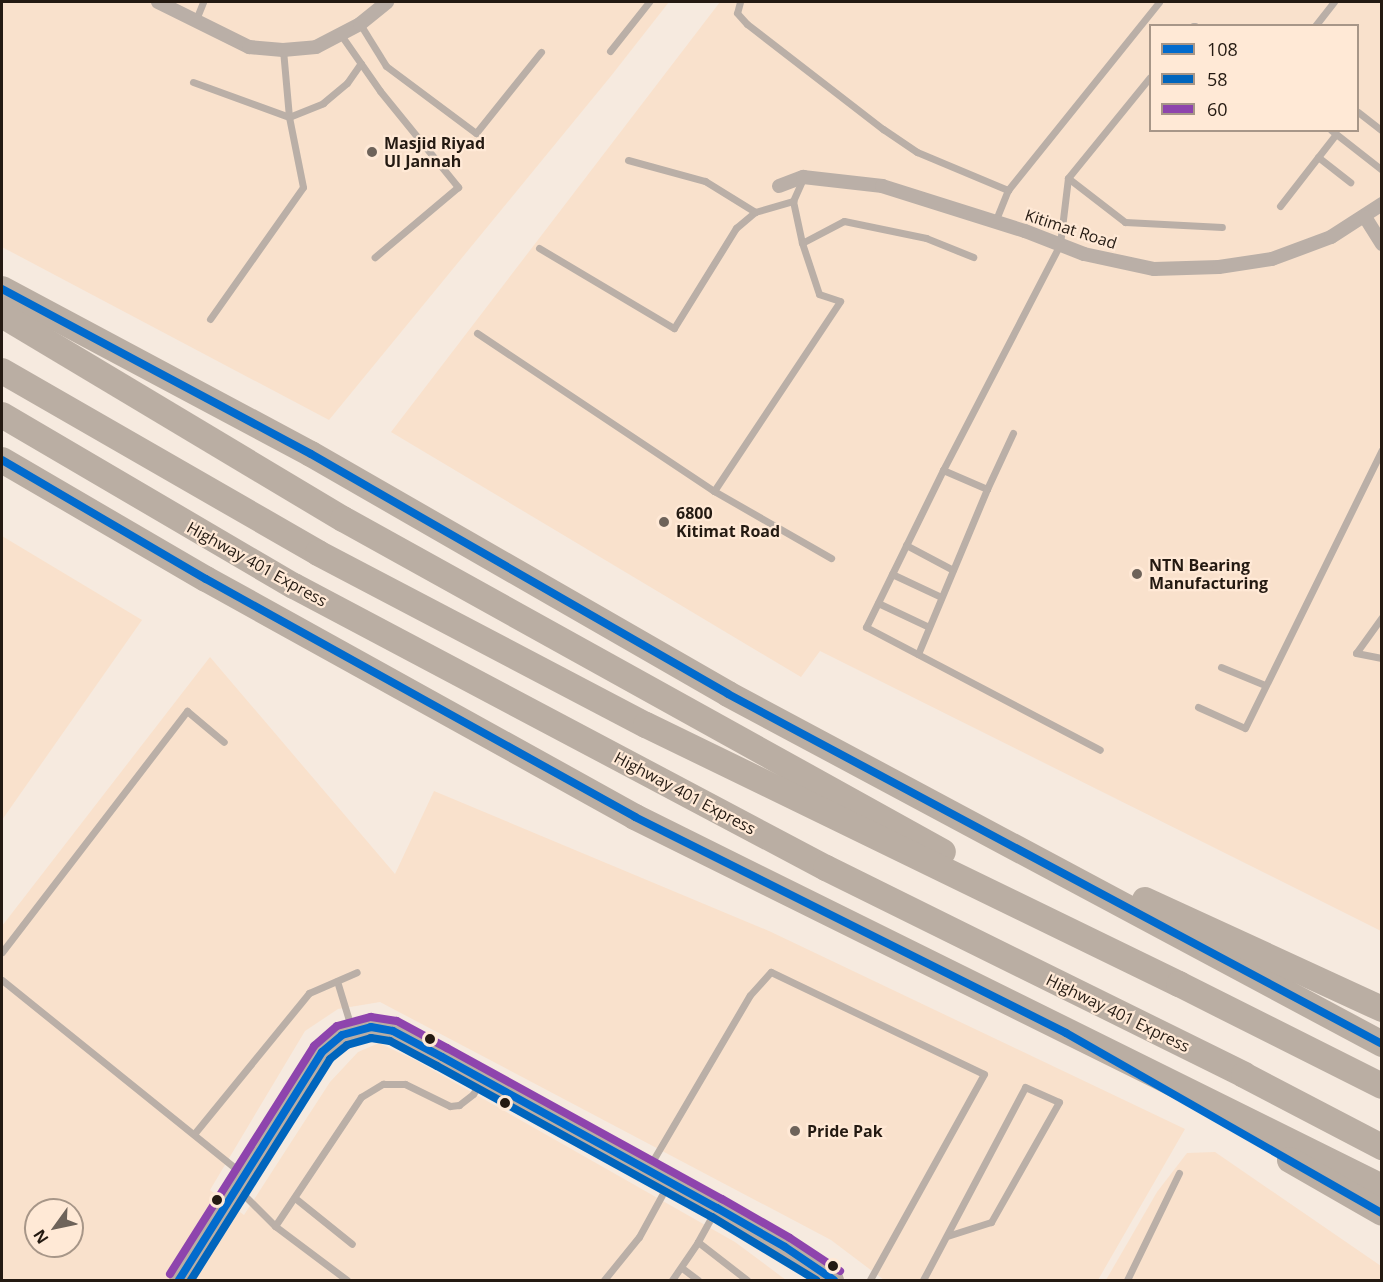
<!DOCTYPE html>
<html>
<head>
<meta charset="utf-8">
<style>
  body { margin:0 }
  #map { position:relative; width:1383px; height:1282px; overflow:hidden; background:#f6eadf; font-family:"Open Sans",sans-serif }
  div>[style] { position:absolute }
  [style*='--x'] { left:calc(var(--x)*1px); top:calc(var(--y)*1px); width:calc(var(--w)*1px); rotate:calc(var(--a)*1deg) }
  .built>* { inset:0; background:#f9e1cc }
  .lane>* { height:7px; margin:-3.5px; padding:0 3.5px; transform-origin:3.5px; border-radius:3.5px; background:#baafa7 }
  .street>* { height:14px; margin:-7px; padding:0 7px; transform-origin:7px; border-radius:7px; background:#baafa7 }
  .secondary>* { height:20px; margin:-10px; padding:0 10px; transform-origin:10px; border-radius:10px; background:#baaea4 }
  .highway>* { height:26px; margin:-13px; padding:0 13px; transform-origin:13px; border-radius:13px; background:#baaea3 }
  .bus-1>* { height:8px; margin:-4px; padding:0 4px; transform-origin:4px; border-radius:4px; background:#026bcd }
  .bus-2>* { height:8px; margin:-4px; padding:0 4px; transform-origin:4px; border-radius:4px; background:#0065bd }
  .bus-3>* { height:8px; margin:-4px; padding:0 4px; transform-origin:4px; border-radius:4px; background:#8e44ad }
  .dots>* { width:16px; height:16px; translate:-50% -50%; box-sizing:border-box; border:3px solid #ffe9d6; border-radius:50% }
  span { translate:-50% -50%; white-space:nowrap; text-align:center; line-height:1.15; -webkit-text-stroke:4.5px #ffe9d6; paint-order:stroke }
  .poi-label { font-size:16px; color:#241a12; font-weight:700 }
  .left { translate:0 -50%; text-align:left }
  .street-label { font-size:16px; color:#241a12 }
  .frame { position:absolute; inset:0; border:3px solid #241a12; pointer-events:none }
  .legend { position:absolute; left:1149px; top:24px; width:210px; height:108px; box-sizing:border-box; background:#ffe9d6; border:2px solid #a79688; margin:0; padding:8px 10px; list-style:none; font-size:18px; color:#241a12 }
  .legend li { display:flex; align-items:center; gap:12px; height:30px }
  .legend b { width:30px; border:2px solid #a79688 }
  .north { position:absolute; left:24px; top:1198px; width:60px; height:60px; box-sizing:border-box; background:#ffe9d6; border:2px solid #a79688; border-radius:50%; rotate:237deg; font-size:16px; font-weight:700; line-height:24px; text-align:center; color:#241a12 }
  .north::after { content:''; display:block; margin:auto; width:21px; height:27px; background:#6e635a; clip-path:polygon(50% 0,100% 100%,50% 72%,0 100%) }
</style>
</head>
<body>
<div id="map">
  <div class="built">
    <i style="clip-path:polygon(2px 2px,669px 2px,611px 76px,329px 420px,2px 247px)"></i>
    <i style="clip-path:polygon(evenodd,720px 2px,1381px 2px,1381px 931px,820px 651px,801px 677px,391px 432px,720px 2px,1150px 26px,1358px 26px,1358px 130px,1150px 130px,1150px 26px)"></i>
    <i style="clip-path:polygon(2px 536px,142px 620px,2px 820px)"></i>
    <i style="clip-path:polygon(evenodd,210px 657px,395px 874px,434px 791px,769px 931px,1185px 1129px,1098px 1280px,884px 1280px,831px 1240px,380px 1002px,338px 1009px,305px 1031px,210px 1190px,244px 1215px,330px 1082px,358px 1052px,379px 1043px,415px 1060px,735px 1242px,786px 1280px,2px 1280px,2px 926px,210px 657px,36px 1210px,72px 1210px,72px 1246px,36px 1246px,36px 1210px)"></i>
    <i style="clip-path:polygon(1215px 1152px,1381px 1266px,1381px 1280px,1106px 1280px,1157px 1192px,1187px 1153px)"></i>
  </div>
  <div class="lane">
    <i style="--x:740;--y:2;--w:11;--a:105"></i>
    <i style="--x:737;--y:13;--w:15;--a:48"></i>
    <i style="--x:747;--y:24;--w:172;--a:37.7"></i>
    <i style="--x:883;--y:129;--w:41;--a:34.1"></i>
    <i style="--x:917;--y:152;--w:99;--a:22.7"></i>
    <i style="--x:1008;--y:190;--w:241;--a:-51.2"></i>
    <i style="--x:195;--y:22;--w:22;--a:-68"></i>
    <i style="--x:360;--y:24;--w:49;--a:58.2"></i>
    <i style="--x:386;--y:66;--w:112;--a:36.7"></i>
    <i style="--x:476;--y:133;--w:104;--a:-51.3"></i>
    <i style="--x:1193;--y:26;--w:2;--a:0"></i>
    <i style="--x:1315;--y:26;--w:31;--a:-52"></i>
    <i style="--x:341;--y:35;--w:68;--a:55.1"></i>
    <i style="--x:380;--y:91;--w:124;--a:50.9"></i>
    <i style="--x:458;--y:187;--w:109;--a:139.9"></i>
    <i style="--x:610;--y:51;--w:63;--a:-51.5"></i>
    <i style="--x:193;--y:82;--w:102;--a:20"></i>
    <i style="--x:289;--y:117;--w:37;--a:-22"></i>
    <i style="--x:323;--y:103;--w:31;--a:-40"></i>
    <i style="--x:347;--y:83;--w:24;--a:-55"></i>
    <i style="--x:1358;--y:112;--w:31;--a:38"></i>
    <i style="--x:1331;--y:130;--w:65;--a:38.1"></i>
    <i style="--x:1318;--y:157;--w:41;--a:38"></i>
    <i style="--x:628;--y:160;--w:80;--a:15.3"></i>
    <i style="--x:705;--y:181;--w:59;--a:31.8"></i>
    <i style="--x:1068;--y:178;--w:72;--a:37.7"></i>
    <i style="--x:1125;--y:222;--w:97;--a:3"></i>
    <i style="--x:1280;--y:206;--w:91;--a:-52.1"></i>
    <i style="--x:995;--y:222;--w:35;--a:-68"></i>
    <i style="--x:802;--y:243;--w:43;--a:-102.1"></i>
    <i style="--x:793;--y:201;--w:24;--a:-66"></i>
    <i style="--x:539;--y:248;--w:157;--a:30.7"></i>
    <i style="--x:674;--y:328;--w:118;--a:-58.2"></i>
    <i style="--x:736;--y:228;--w:25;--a:-40"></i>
    <i style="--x:755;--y:212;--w:40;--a:-16"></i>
    <i style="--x:210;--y:319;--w:161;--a:-54.8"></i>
    <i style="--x:303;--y:187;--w:71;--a:-101.3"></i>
    <i style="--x:289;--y:117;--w:67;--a:-95.1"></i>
    <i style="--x:477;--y:333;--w:285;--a:33.7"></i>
    <i style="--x:714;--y:491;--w:135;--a:29.8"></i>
    <i style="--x:1013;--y:433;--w:62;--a:114.9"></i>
    <i style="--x:987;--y:489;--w:48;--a:-156.6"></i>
    <i style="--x:943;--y:470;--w:175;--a:116.1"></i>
    <i style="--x:866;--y:627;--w:264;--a:27.7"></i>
    <i style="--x:943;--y:470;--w:254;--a:-62.6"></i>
    <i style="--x:1060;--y:244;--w:66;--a:-83.1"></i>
    <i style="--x:1068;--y:178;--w:130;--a:-50.9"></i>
    <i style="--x:714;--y:491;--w:228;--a:-56.4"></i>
    <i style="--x:840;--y:301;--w:22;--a:-162"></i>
    <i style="--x:819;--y:294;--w:54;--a:-108.4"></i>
    <i style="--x:802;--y:243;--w:47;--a:-27.6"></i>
    <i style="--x:844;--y:221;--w:84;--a:11.7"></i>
    <i style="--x:926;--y:238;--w:51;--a:22"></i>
    <i style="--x:906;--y:545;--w:53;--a:28"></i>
    <i style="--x:892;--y:574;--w:54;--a:25.1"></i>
    <i style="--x:878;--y:603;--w:56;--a:25.2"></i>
    <i style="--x:1382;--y:617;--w:44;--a:125.8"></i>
    <i style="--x:1356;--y:653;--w:26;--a:11"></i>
    <i style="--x:918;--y:654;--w:179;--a:-67.3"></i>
    <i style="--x:1221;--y:667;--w:48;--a:22.2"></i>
    <i style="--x:1198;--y:707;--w:51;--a:24.1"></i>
    <i style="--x:1245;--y:728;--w:310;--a:-63.8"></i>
    <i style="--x:2;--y:952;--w:304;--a:-52.5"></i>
    <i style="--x:187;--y:711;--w:48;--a:40"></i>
    <i style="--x:2;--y:980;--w:309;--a:38.9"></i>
    <i style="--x:337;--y:981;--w:51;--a:73"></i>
    <i style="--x:194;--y:1134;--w:182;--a:-50.8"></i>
    <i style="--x:309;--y:993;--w:52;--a:-23.6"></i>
    <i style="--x:649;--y:1167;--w:199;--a:-59.6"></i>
    <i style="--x:750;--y:995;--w:31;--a:-48"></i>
    <i style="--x:771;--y:972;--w:236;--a:25.6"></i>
    <i style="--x:984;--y:1074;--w:235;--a:119"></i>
    <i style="--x:239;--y:1190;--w:51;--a:45"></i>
    <i style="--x:275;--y:1226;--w:90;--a:36.9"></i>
    <i style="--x:295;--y:1198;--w:73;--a:38.9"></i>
    <i style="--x:716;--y:1209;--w:38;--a:119"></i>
    <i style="--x:698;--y:1242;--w:62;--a:37.8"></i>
    <i style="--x:275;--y:1226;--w:155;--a:-56.3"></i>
    <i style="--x:361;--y:1097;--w:26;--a:-31"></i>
    <i style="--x:383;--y:1084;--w:22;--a:0"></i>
    <i style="--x:405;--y:1084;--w:50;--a:26.1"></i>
    <i style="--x:450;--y:1106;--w:9;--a:-6"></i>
    <i style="--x:459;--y:1105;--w:18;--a:-38"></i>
    <i style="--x:473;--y:1094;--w:15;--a:-58"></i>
    <i style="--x:682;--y:1268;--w:20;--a:37"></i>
    <i style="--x:604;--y:1280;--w:55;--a:-50.9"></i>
    <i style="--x:639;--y:1237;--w:60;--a:-61.3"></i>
    <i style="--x:672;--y:1280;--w:46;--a:-55.6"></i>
    <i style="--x:923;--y:1280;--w:218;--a:-62.1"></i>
    <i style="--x:1025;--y:1087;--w:37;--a:24"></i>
    <i style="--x:1059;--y:1102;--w:138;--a:119.5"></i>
    <i style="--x:991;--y:1222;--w:46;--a:162.3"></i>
    <i style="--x:1127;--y:1280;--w:119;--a:-64.1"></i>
  </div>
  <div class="street">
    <i style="--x:158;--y:2;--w:102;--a:26.3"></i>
    <i style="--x:249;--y:47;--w:34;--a:5"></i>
    <i style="--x:283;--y:50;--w:33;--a:-5"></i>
    <i style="--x:316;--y:47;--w:50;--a:-27.6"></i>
    <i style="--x:360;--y:24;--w:35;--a:-39"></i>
    <i style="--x:779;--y:186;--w:26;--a:-21"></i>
    <i style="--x:803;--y:177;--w:80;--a:6.5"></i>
    <i style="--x:882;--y:186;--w:150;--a:17.5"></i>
    <i style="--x:1025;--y:231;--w:63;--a:21.3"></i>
    <i style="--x:1084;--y:254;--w:72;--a:12.1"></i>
    <i style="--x:1154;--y:269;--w:65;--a:-1.8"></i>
    <i style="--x:1219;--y:267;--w:54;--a:-8.6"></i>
    <i style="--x:1272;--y:259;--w:63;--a:-20.4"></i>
    <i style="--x:1331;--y:237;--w:61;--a:-32.9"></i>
    <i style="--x:1365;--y:217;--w:32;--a:58"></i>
  </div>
  <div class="secondary">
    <i style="--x:179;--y:1280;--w:269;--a:-57.9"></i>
    <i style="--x:322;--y:1052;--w:26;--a:-40"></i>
    <i style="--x:342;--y:1035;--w:30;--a:-15"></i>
    <i style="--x:371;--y:1027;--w:22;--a:10"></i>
    <i style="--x:393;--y:1031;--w:55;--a:28"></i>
    <i style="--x:442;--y:1057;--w:314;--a:28.8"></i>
    <i style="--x:717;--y:1208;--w:78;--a:29.8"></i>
    <i style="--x:785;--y:1247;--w:59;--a:34"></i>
  </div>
  <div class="highway">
    <i style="--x:2;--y:289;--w:350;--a:28.1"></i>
    <i style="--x:311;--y:454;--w:481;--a:29.9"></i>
    <i style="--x:728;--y:694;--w:742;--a:28.15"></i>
    <i style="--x:2;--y:315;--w:397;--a:30.9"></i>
    <i style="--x:343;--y:519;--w:686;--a:29.03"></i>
    <i style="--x:2;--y:371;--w:365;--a:29.9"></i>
    <i style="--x:318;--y:553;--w:370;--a:27.7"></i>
    <i style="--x:646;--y:725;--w:593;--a:25.92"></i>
    <i style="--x:1179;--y:984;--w:227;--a:26.7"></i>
    <i style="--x:2;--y:415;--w:338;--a:30.4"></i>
    <i style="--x:294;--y:586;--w:602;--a:27.93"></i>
    <i style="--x:826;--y:868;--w:466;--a:26.3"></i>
    <i style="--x:1244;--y:1075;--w:156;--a:27.6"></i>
    <i style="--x:2;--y:460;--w:236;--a:30.3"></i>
    <i style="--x:206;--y:579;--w:491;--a:29"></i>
    <i style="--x:635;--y:817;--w:834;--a:26.35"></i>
    <i style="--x:1145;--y:900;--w:261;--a:24.7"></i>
    <i style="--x:1290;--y:1160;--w:106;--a:29.9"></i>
  </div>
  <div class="bus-1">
    <i style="--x:2;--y:289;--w:350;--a:28.1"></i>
    <i style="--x:311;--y:454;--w:481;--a:29.9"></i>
    <i style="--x:728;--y:694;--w:742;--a:28.15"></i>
    <i style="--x:2;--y:460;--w:236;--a:30.3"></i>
    <i style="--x:206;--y:579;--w:491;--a:29"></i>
    <i style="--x:635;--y:817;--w:482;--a:26.6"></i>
    <i style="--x:1066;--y:1033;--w:364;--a:29.7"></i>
    <i style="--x:179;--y:1280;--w:269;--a:-57.9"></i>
    <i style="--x:322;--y:1052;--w:26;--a:-40"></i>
    <i style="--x:342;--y:1035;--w:30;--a:-15"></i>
    <i style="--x:371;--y:1027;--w:22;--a:10"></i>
    <i style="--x:393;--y:1031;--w:55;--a:28"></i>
    <i style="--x:442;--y:1057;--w:314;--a:28.8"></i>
    <i style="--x:717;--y:1208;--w:78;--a:29.8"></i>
    <i style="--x:785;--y:1247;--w:59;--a:34"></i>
  </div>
  <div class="bus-2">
    <i style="--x:191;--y:1280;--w:261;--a:-57.8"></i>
    <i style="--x:330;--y:1059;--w:22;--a:-39"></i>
    <i style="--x:347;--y:1045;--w:25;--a:-16"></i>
    <i style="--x:371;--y:1038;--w:19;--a:9"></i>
    <i style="--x:390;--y:1041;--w:53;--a:28"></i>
    <i style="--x:437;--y:1066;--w:314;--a:28.8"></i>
    <i style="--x:712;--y:1217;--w:122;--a:31.2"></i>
  </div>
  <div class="bus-3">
    <i style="--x:170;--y:1274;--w:270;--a:-57.7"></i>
    <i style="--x:314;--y:1046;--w:30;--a:-41"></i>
    <i style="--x:337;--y:1026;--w:35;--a:-15"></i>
    <i style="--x:371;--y:1017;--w:26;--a:9"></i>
    <i style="--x:397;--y:1021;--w:57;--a:28.4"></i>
    <i style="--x:447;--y:1048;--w:314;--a:28.8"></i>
    <i style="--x:722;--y:1199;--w:78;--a:29.8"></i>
    <i style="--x:790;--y:1238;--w:60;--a:33.4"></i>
  </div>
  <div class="dots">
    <i style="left:372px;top:152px;background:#6e635a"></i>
    <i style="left:664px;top:522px;background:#6e635a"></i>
    <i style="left:1137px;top:574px;background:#6e635a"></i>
    <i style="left:430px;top:1039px;background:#241a12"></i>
    <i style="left:505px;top:1103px;background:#241a12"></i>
    <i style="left:795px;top:1131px;background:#6e635a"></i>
    <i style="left:217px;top:1200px;background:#241a12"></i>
    <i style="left:833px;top:1266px;background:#241a12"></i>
  </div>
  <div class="poi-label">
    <span class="left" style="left:384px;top:152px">Masjid Riyad<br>Ul Jannah</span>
    <span class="left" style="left:676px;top:522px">6800<br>Kitimat Road</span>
    <span class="left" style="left:1149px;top:574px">NTN Bearing<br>Manufacturing</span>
    <span class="left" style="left:807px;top:1131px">Pride Pak</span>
  </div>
  <div class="street-label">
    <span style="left:1071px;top:229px;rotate:18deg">Kitimat Road</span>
    <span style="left:257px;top:564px;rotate:29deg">Highway 401 Express</span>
    <span style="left:685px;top:793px;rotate:28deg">Highway 401 Express</span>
    <span style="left:1118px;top:1013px;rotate:26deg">Highway 401 Express</span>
  </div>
  <div class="frame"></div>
  <ul class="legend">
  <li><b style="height:8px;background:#026bcd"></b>108</li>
  <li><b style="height:8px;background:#0065bd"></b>58</li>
  <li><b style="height:8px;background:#8e44ad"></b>60</li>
  </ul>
  <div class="north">N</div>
</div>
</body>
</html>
